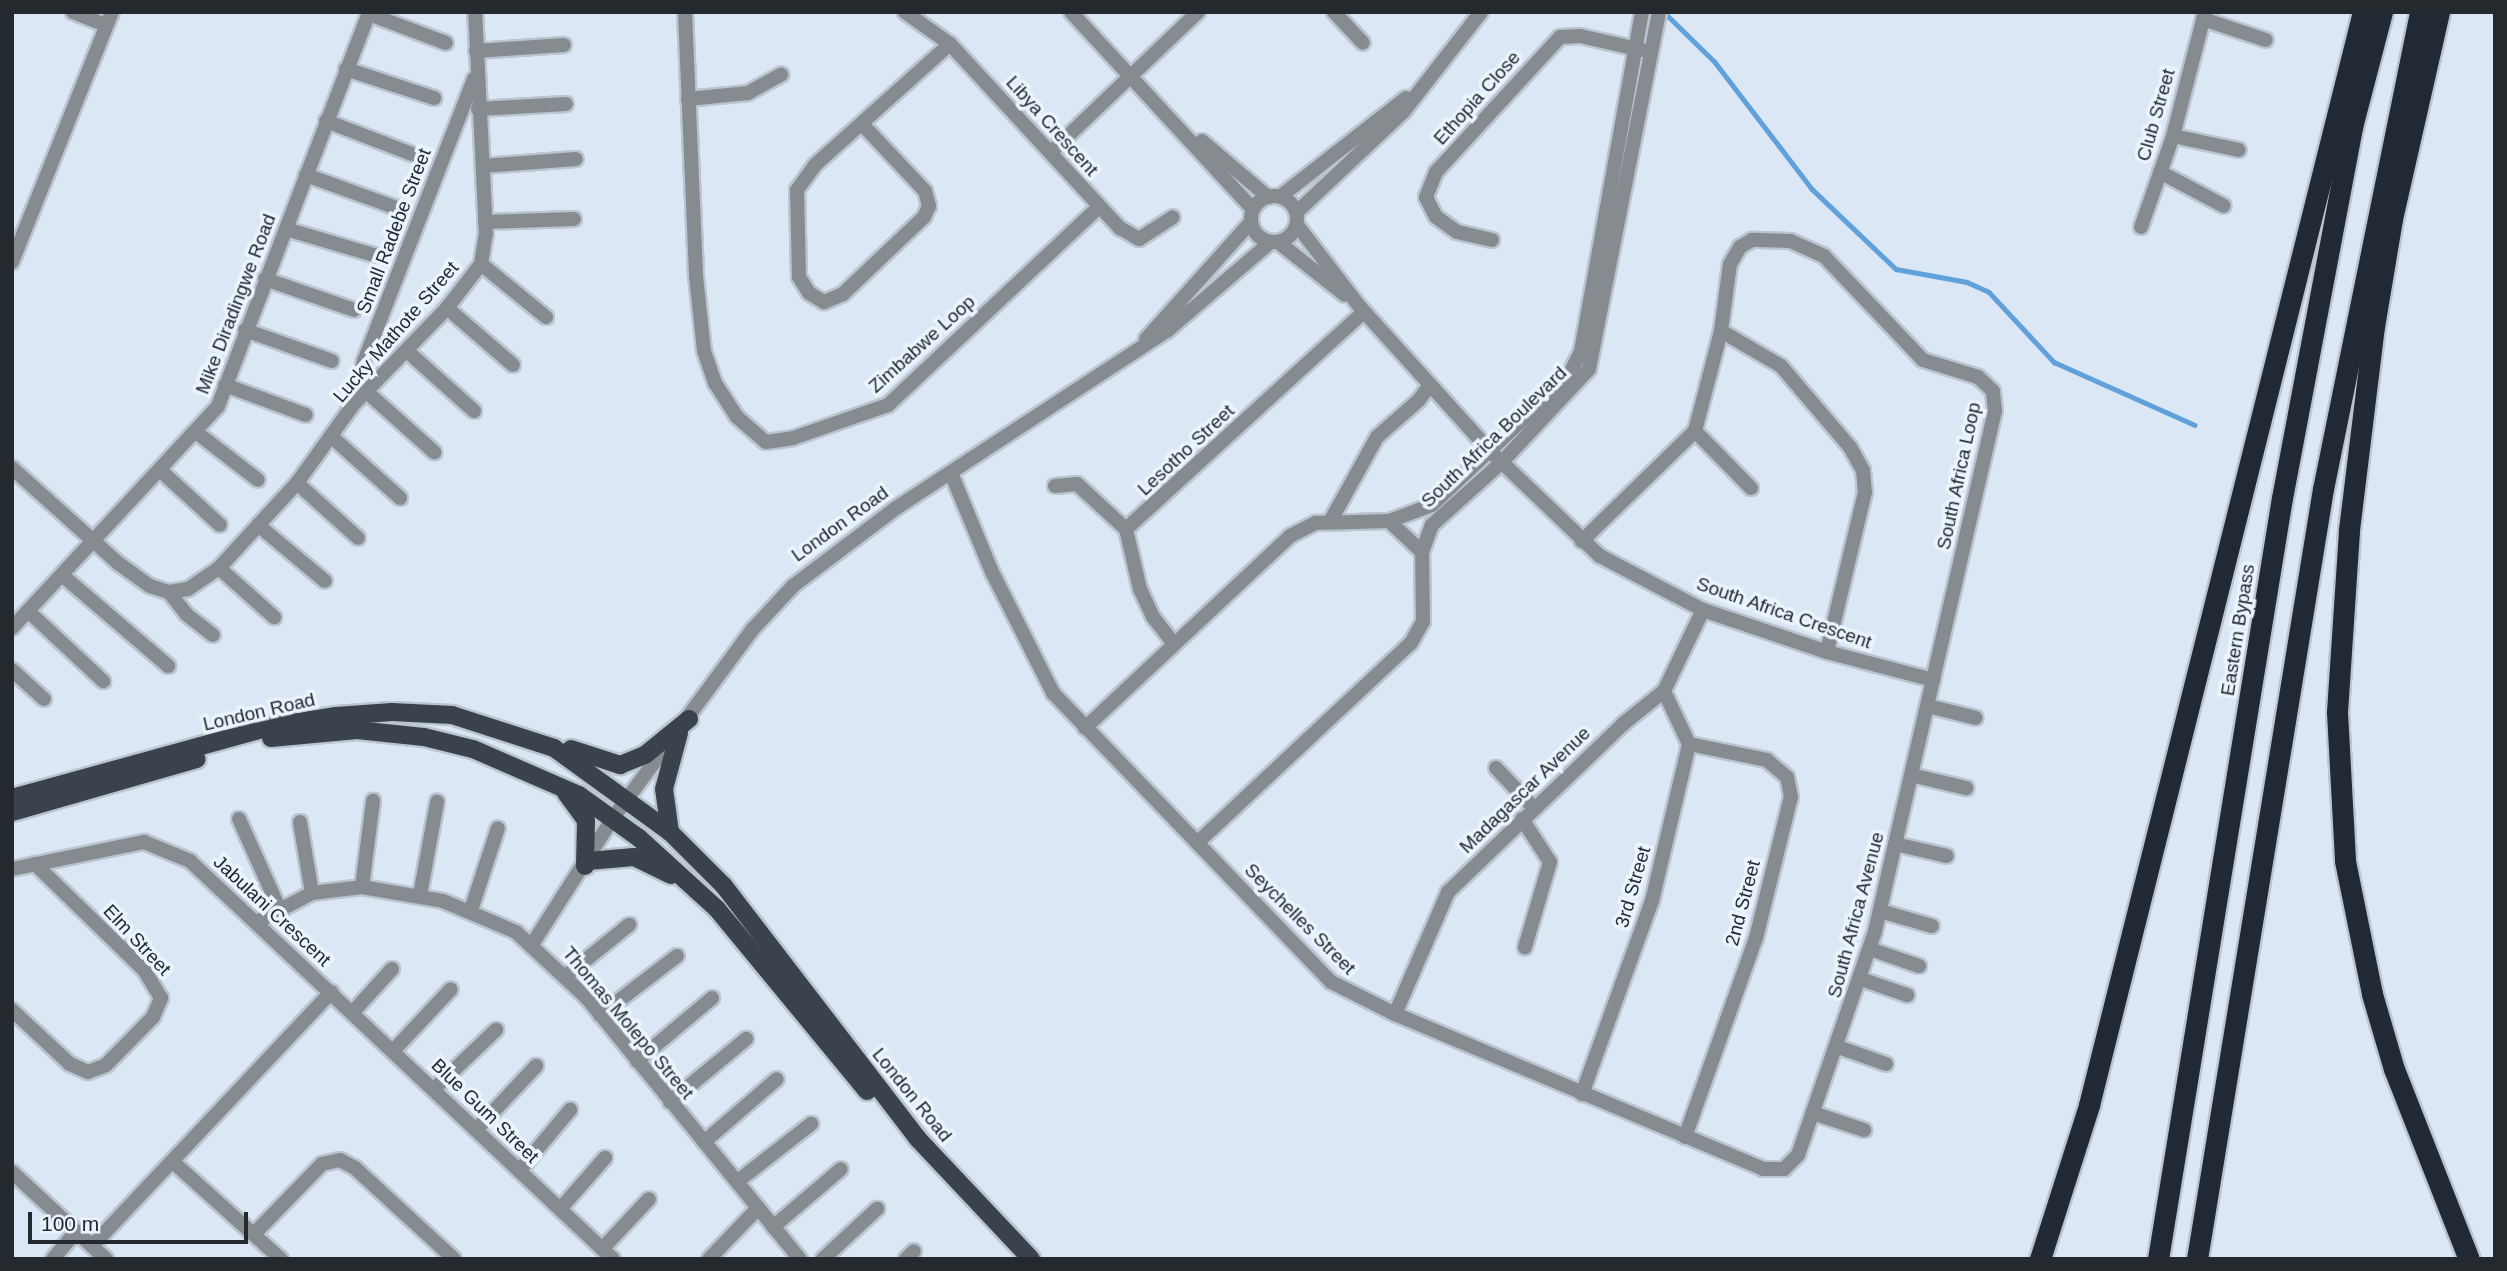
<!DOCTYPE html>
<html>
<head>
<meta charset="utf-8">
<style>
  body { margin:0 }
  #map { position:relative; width:2507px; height:1271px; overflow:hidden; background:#dbe7f4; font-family:Helvetica,sans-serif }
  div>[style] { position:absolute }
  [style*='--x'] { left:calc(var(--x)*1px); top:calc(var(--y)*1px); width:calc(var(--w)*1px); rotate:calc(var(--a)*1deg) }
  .stream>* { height:4.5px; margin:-2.25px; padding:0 2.25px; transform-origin:2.25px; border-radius:2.25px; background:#60a0db }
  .roads { filter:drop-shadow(2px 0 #bac5d0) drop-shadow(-2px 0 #bac5d0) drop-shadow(0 2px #bac5d0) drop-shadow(0 -2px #bac5d0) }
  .minor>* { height:14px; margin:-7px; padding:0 7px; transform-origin:7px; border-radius:7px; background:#868b90 }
  .tertiary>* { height:14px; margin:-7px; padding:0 7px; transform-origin:7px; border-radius:7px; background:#868b90 }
  .tertiary>.ring { margin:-7px; padding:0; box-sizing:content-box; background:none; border:14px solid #868b90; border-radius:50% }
  .primary>* { height:18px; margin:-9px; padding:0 9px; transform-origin:9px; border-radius:9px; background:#3a434b }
  .motorway>* { height:21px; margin:-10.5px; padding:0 10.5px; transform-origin:10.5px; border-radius:10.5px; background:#212a34 }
  span { translate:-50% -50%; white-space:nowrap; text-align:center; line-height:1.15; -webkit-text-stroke:7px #eaf4fe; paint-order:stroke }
  .street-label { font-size:19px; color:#24292d }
  .frame { position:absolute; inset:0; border:14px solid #24292d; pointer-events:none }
  .scale { position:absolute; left:28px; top:1212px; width:220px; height:32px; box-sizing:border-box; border:4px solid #24292d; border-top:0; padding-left:9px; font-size:21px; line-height:24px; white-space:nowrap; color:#24292d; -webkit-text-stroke:5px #eaf4fe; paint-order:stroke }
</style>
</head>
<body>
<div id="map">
  <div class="stream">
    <i style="--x:1664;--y:12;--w:71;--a:44.4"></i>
    <i style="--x:1715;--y:62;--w:160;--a:52.6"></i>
    <i style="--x:1812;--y:189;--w:116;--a:43.6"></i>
    <i style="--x:1896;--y:269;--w:72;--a:10.4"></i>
    <i style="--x:1967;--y:282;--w:24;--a:24"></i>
    <i style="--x:1989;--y:292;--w:96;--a:47.1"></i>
    <i style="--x:2054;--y:362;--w:154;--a:24.1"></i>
  </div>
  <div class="roads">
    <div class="minor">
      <i style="--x:73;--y:12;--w:35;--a:22"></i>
      <i style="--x:685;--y:12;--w:264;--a:87.6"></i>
      <i style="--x:696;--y:276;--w:75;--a:83.9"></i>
      <i style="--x:704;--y:351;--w:34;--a:71"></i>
      <i style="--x:715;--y:383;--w:40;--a:57.1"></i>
      <i style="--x:737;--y:417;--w:38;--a:41"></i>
      <i style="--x:766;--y:442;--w:27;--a:-8"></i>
      <i style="--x:793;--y:438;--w:101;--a:-19.2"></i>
      <i style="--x:888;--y:405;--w:289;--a:-43.2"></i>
      <i style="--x:905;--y:12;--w:55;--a:35.4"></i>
      <i style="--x:950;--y:44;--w:251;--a:47.3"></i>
      <i style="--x:1120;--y:228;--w:22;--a:30"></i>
      <i style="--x:1139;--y:239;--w:40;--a:-32.9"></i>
      <i style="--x:1334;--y:12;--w:42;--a:46.9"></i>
      <i style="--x:369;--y:14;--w:82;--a:20.6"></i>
      <i style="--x:2203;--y:19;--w:66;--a:18.4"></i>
      <i style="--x:476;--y:51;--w:88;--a:-3.9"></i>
      <i style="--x:346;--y:69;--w:93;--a:18.2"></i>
      <i style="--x:688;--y:99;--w:60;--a:-5.7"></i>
      <i style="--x:748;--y:93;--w:38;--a:-29"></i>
      <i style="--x:478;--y:109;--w:88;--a:-3.3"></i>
      <i style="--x:326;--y:121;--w:92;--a:21"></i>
      <i style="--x:862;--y:124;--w:92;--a:46.8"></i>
      <i style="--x:925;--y:191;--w:16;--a:75"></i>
      <i style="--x:929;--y:206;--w:12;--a:114"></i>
      <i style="--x:924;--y:217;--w:112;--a:136.5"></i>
      <i style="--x:843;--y:294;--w:21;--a:157"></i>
      <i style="--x:824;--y:302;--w:17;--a:-149"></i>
      <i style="--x:809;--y:293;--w:19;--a:-122"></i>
      <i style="--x:799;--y:277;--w:87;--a:-91.3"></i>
      <i style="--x:797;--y:190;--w:31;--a:-54"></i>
      <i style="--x:815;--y:165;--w:181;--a:-41.9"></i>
      <i style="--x:2173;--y:136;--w:67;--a:12"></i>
      <i style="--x:1051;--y:152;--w:203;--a:-43.6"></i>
      <i style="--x:483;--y:166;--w:93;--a:-4.3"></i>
      <i style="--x:2160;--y:172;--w:72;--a:28"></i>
      <i style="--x:306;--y:175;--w:94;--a:20"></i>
      <i style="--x:485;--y:222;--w:89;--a:-1.9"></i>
      <i style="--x:1297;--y:225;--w:103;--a:52.5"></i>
      <i style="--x:1360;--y:307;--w:194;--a:47.9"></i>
      <i style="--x:1490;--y:451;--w:152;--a:43.7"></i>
      <i style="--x:1600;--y:556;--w:116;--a:27.7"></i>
      <i style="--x:1703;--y:610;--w:131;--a:18.7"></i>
      <i style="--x:1827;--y:652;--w:110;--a:14.8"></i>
      <i style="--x:2141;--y:227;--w:96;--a:-70.6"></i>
      <i style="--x:2173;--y:136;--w:128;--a:-75.5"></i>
      <i style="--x:286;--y:229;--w:92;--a:16.5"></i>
      <i style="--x:1492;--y:240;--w:36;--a:-167"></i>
      <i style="--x:1457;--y:232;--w:26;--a:-144"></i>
      <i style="--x:1436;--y:217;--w:22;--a:-117"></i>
      <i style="--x:1426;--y:197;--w:27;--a:-68"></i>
      <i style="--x:1436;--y:172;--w:183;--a:-47.4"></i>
      <i style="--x:1560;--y:37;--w:20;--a:-3"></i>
      <i style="--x:1580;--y:36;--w:64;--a:12.7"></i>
      <i style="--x:1278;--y:242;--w:85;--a:38.3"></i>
      <i style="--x:12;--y:262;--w:269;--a:-68.2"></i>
      <i style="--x:481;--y:264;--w:84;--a:39.2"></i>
      <i style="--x:265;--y:279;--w:94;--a:19.2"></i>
      <i style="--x:447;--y:308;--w:87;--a:40.8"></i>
      <i style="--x:245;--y:330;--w:92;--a:19.6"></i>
      <i style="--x:1721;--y:331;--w:69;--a:30.3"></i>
      <i style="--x:1781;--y:366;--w:106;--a:49.6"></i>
      <i style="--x:1850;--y:447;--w:26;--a:61"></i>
      <i style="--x:1863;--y:470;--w:22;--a:85"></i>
      <i style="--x:1865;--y:492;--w:164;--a:103.4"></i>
      <i style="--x:407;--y:351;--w:90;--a:41.8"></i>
      <i style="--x:225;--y:385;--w:86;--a:20.3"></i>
      <i style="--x:368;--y:393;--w:89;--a:41.8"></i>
      <i style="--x:353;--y:405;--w:45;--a:-76"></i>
      <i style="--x:364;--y:361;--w:303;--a:-68.7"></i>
      <i style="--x:1695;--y:431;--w:80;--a:45.5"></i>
      <i style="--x:196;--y:432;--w:78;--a:37.7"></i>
      <i style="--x:333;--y:438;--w:90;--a:41.8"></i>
      <i style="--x:12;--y:468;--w:142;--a:41.9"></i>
      <i style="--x:118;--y:563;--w:39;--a:36"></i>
      <i style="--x:150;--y:586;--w:20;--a:18"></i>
      <i style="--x:169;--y:592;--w:19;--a:-9"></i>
      <i style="--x:188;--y:589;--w:37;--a:-34"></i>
      <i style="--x:219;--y:568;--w:115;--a:-47.5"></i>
      <i style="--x:297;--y:483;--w:96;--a:-54.3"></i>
      <i style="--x:353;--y:405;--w:135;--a:-45.9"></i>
      <i style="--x:447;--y:308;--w:56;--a:-52.3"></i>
      <i style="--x:481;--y:264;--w:30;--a:-81"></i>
      <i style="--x:486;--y:234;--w:222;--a:-92.8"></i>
      <i style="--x:160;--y:470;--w:81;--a:42.5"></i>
      <i style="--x:951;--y:473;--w:107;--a:67.5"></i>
      <i style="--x:992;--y:572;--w:136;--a:63.2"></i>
      <i style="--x:1053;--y:693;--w:401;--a:46.1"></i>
      <i style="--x:1331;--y:982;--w:72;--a:26.6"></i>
      <i style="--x:1395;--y:1014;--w:399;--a:22.8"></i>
      <i style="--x:1763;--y:1169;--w:21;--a:0"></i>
      <i style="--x:1784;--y:1169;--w:20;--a:-45"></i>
      <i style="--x:1798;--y:1155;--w:237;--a:-71"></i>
      <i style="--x:1875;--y:931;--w:534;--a:-77.01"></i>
      <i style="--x:1995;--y:411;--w:20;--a:-96"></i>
      <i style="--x:1993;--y:391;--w:21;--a:-137"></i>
      <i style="--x:1978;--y:377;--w:58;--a:-162.8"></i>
      <i style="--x:1923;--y:360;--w:144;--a:-133.6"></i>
      <i style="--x:1824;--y:256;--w:37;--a:-156"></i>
      <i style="--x:1790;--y:241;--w:38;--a:-178"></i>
      <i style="--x:1752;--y:240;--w:14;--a:150"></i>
      <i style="--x:1740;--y:247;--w:20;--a:120"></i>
      <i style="--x:1730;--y:264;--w:68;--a:97.7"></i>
      <i style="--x:1721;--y:331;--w:103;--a:104.6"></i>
      <i style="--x:1695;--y:431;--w:158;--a:135.8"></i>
      <i style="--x:297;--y:483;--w:82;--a:42"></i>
      <i style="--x:1055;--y:486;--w:22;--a:-5"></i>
      <i style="--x:1077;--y:484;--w:67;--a:42.6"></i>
      <i style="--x:1331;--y:520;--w:95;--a:-61"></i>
      <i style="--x:1377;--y:437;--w:56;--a:-41.4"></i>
      <i style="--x:1419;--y:400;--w:19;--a:-54"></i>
      <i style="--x:1389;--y:521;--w:45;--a:43.2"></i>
      <i style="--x:258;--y:525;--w:87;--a:39.9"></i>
      <i style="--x:1126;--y:529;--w:322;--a:-42.4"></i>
      <i style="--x:1126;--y:529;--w:62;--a:76.9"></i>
      <i style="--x:1140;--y:589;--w:31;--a:65"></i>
      <i style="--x:1153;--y:617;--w:34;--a:52"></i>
      <i style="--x:219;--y:568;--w:74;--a:41.7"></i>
      <i style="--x:62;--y:575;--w:140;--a:40.6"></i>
      <i style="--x:169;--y:592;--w:28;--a:52"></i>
      <i style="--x:186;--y:614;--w:34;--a:38"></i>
      <i style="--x:28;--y:611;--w:103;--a:43"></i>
      <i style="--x:12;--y:628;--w:303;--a:-47.1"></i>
      <i style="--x:218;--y:406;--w:422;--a:-69"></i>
      <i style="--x:12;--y:670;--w:43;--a:42.2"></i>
      <i style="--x:1928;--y:706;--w:49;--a:14"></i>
      <i style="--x:1085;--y:728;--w:281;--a:-43.1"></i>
      <i style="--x:1290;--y:536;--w:29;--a:-27"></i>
      <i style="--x:1316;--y:523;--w:73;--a:-1.6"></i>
      <i style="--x:1389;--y:521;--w:46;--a:-20.4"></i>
      <i style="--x:1432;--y:505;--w:187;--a:-43.3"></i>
      <i style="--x:1568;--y:377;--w:29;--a:-63"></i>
      <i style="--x:1581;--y:351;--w:344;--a:-79.8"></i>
      <i style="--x:1496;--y:768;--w:55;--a:46.5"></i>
      <i style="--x:1911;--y:775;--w:57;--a:13.3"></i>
      <i style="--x:239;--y:819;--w:98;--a:65.8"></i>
      <i style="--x:1522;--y:819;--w:51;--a:56.9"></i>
      <i style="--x:1550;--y:862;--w:89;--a:106.4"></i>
      <i style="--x:300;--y:822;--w:72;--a:80.4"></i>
      <i style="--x:1197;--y:843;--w:293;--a:-43.1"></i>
      <i style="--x:1411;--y:643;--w:25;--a:-61"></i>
      <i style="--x:1423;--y:621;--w:69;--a:-90.8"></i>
      <i style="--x:1422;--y:552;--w:29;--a:-70"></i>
      <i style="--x:1432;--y:525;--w:94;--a:-42"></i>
      <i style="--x:1502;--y:462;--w:127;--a:-46.9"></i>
      <i style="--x:1589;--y:369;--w:364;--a:-78.9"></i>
      <i style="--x:1895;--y:844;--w:53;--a:13"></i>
      <i style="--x:12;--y:869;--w:135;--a:-11.6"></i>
      <i style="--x:144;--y:842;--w:50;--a:22.4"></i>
      <i style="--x:190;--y:861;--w:581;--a:43.26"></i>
      <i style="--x:362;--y:887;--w:87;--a:-82.7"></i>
      <i style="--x:420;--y:895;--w:95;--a:-79.6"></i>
      <i style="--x:471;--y:910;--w:86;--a:-71.8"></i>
      <i style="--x:1880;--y:911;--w:54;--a:16.1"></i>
      <i style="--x:257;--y:922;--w:62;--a:-27.8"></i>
      <i style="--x:312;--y:893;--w:50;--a:-6.8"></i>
      <i style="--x:362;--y:887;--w:82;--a:9.8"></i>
      <i style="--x:443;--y:901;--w:79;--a:23"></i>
      <i style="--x:516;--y:932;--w:97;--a:42.9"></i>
      <i style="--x:587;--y:998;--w:337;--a:50.8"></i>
      <i style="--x:533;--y:943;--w:148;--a:-57.4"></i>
      <i style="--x:1870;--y:949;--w:52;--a:19.1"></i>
      <i style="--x:567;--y:975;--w:80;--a:-38.9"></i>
      <i style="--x:1861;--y:979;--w:49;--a:19.2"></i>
      <i style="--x:12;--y:1010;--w:79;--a:43"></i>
      <i style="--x:70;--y:1064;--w:20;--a:24"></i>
      <i style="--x:88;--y:1072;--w:19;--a:-21"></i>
      <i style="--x:106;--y:1065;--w:67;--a:-45.6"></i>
      <i style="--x:153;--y:1017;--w:21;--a:-67"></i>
      <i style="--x:161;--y:998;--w:33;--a:-121"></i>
      <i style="--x:144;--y:970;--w:152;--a:-135.8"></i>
      <i style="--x:353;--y:1012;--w:58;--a:-47.8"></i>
      <i style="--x:1395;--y:1014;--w:133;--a:-66.5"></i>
      <i style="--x:1448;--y:892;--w:243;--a:-43.8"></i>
      <i style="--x:1623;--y:724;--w:53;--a:-38.8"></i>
      <i style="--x:1664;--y:691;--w:90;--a:-64.3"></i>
      <i style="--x:600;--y:1015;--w:97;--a:-37.5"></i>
      <i style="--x:1838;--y:1047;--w:51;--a:19.5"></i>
      <i style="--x:394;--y:1050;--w:83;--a:-46.9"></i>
      <i style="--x:637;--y:1061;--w:98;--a:-40"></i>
      <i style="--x:434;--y:1089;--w:86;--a:-43.6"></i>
      <i style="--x:1582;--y:1094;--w:205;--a:-70.1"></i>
      <i style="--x:1652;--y:901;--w:161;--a:-76.7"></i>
      <i style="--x:1689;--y:744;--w:59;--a:-115.3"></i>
      <i style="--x:670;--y:1102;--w:99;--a:-39.7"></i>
      <i style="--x:1813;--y:1113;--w:54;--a:18.4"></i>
      <i style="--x:476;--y:1130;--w:88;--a:-46.8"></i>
      <i style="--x:1685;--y:1137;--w:211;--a:-70.4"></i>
      <i style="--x:1756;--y:938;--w:145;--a:-76.1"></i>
      <i style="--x:1791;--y:797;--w:20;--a:-101"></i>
      <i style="--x:1787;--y:777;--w:26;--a:-140"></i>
      <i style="--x:1767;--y:760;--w:80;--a:-168.4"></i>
      <i style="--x:704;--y:1142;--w:96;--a:-40.8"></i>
      <i style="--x:172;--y:1161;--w:147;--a:42"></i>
      <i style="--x:519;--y:1171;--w:80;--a:-50.1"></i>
      <i style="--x:12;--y:1172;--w:128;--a:42.8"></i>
      <i style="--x:738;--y:1181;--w:93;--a:-38"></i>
      <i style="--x:561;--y:1208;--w:67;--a:-48.7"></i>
      <i style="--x:773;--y:1227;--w:89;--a:-40.5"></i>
      <i style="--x:254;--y:1234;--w:98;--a:-45.8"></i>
      <i style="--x:322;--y:1164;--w:18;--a:-13"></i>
      <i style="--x:340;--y:1160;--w:17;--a:28"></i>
      <i style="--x:355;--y:1168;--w:134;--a:42.6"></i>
      <i style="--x:92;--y:1246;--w:349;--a:-46.7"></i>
      <i style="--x:603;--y:1248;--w:67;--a:-46.8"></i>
      <i style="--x:53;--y:1259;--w:35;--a:-50"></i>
      <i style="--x:709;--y:1259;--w:71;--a:-46.1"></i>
      <i style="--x:823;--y:1259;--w:74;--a:-42.8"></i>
      <i style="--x:906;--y:1259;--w:11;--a:-45"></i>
    </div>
    <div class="tertiary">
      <i style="--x:1071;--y:12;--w:268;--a:47.3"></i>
      <i style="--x:1202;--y:141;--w:87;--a:40.3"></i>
      <i class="ring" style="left:1251px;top:196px;width:32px;height:32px"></i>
      <i style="--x:1281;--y:196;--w:159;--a:-38.1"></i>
      <i style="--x:1297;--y:212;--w:147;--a:-43.3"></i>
      <i style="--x:1404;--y:111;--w:125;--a:-52.1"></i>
      <i style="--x:1146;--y:339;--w:157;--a:-48.1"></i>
      <i style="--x:613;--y:818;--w:234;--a:-53.5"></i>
      <i style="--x:752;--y:630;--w:60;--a:-47"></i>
      <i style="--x:793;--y:586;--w:129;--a:-37.1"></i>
      <i style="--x:896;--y:508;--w:324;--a:-33.2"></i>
      <i style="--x:1167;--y:331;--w:137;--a:-40.6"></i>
    </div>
    <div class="primary">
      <i style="--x:271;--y:738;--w:86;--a:-5.3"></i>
      <i style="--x:357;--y:730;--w:67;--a:6"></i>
      <i style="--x:424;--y:737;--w:50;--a:13.8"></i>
      <i style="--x:473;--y:749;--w:116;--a:23.5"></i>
      <i style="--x:579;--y:795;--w:74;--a:35.6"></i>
      <i style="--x:639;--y:838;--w:105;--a:42.3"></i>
      <i style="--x:717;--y:909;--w:236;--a:50.5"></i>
      <i style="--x:571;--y:749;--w:52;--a:18.1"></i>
      <i style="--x:620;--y:765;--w:27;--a:-22"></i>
      <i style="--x:645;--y:755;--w:57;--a:-39.3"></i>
      <i style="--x:566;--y:793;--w:34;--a:54"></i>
      <i style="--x:586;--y:821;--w:45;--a:91.3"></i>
      <i style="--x:12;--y:798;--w:272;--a:-15.4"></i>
      <i style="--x:274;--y:726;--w:63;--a:-9.2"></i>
      <i style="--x:336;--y:716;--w:56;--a:-4.1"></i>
      <i style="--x:392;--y:712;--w:60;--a:2.9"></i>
      <i style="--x:452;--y:715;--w:107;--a:17.9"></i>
      <i style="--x:554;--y:748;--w:143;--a:35.9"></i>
      <i style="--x:670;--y:832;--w:76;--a:45"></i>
      <i style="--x:724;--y:886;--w:319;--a:52.5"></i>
      <i style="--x:918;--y:1139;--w:165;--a:46.7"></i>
      <i style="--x:12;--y:812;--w:192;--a:-16"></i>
      <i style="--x:670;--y:832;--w:43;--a:-97.9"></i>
      <i style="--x:664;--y:789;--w:58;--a:-75"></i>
      <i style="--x:588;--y:861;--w:46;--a:-5"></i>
      <i style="--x:634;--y:857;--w:41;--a:25.9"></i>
    </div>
    <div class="motorway">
      <i style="--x:2439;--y:12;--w:212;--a:102.8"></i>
      <i style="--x:2392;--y:219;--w:109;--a:99.5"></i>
      <i style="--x:2374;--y:326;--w:207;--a:97"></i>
      <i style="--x:2349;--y:531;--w:181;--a:93.8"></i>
      <i style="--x:2337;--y:712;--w:149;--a:86.9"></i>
      <i style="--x:2345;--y:861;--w:136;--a:78.5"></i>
      <i style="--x:2372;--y:994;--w:78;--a:73.7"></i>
      <i style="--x:2394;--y:1069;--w:204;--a:68.5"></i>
      <i style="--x:2040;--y:1259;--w:162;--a:-72.3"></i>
      <i style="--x:2089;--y:1105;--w:1127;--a:-75.93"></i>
      <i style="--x:2158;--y:1259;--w:771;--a:-80.75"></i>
      <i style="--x:2282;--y:498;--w:378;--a:-79.3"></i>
      <i style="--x:2352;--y:127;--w:119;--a:-75.4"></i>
      <i style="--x:2197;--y:1259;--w:780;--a:-80.71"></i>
      <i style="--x:2323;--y:489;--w:487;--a:-78.5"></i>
    </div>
  </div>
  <div class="street-label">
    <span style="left:1477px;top:98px;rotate:-48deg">Ethopia Close</span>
    <span style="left:2156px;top:115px;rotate:-74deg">Club Street</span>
    <span style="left:1052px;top:126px;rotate:48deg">Libya Crescent</span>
    <span style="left:394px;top:231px;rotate:-69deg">Small Radebe Street</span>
    <span style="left:236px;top:304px;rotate:-69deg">Mike Diradingwe Road</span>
    <span style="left:396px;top:332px;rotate:-49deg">Lucky Mathote Street</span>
    <span style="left:922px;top:344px;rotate:-42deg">Zimbabwe Loop</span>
    <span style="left:1494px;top:437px;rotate:-44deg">South Africa Boulevard</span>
    <span style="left:1186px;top:450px;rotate:-43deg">Lesotho Street</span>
    <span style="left:1959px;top:476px;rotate:-78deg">South Africa Loop</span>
    <span style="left:840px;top:524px;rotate:-36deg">London Road</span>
    <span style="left:1784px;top:613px;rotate:19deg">South Africa Crescent</span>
    <span style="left:2238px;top:630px;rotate:-81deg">Eastern Bypass</span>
    <span style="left:259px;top:712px;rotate:-13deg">London Road</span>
    <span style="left:1525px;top:790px;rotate:-44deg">Madagascar Avenue</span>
    <span style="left:1633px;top:887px;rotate:-74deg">3rd Street</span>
    <span style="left:1743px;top:903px;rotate:-75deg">2nd Street</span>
    <span style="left:272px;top:911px;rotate:43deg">Jabulani Crescent</span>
    <span style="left:1856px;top:915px;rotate:-75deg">South Africa Avenue</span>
    <span style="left:1300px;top:919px;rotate:45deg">Seychelles Street</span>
    <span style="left:137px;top:940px;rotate:47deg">Elm Street</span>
    <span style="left:628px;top:1023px;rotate:50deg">Thomas Molepo Street</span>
    <span style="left:912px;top:1095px;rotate:51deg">London Road</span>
    <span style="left:485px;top:1111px;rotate:44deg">Blue Gum Street</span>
  </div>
  <div class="frame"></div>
  <div class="scale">100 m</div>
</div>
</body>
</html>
